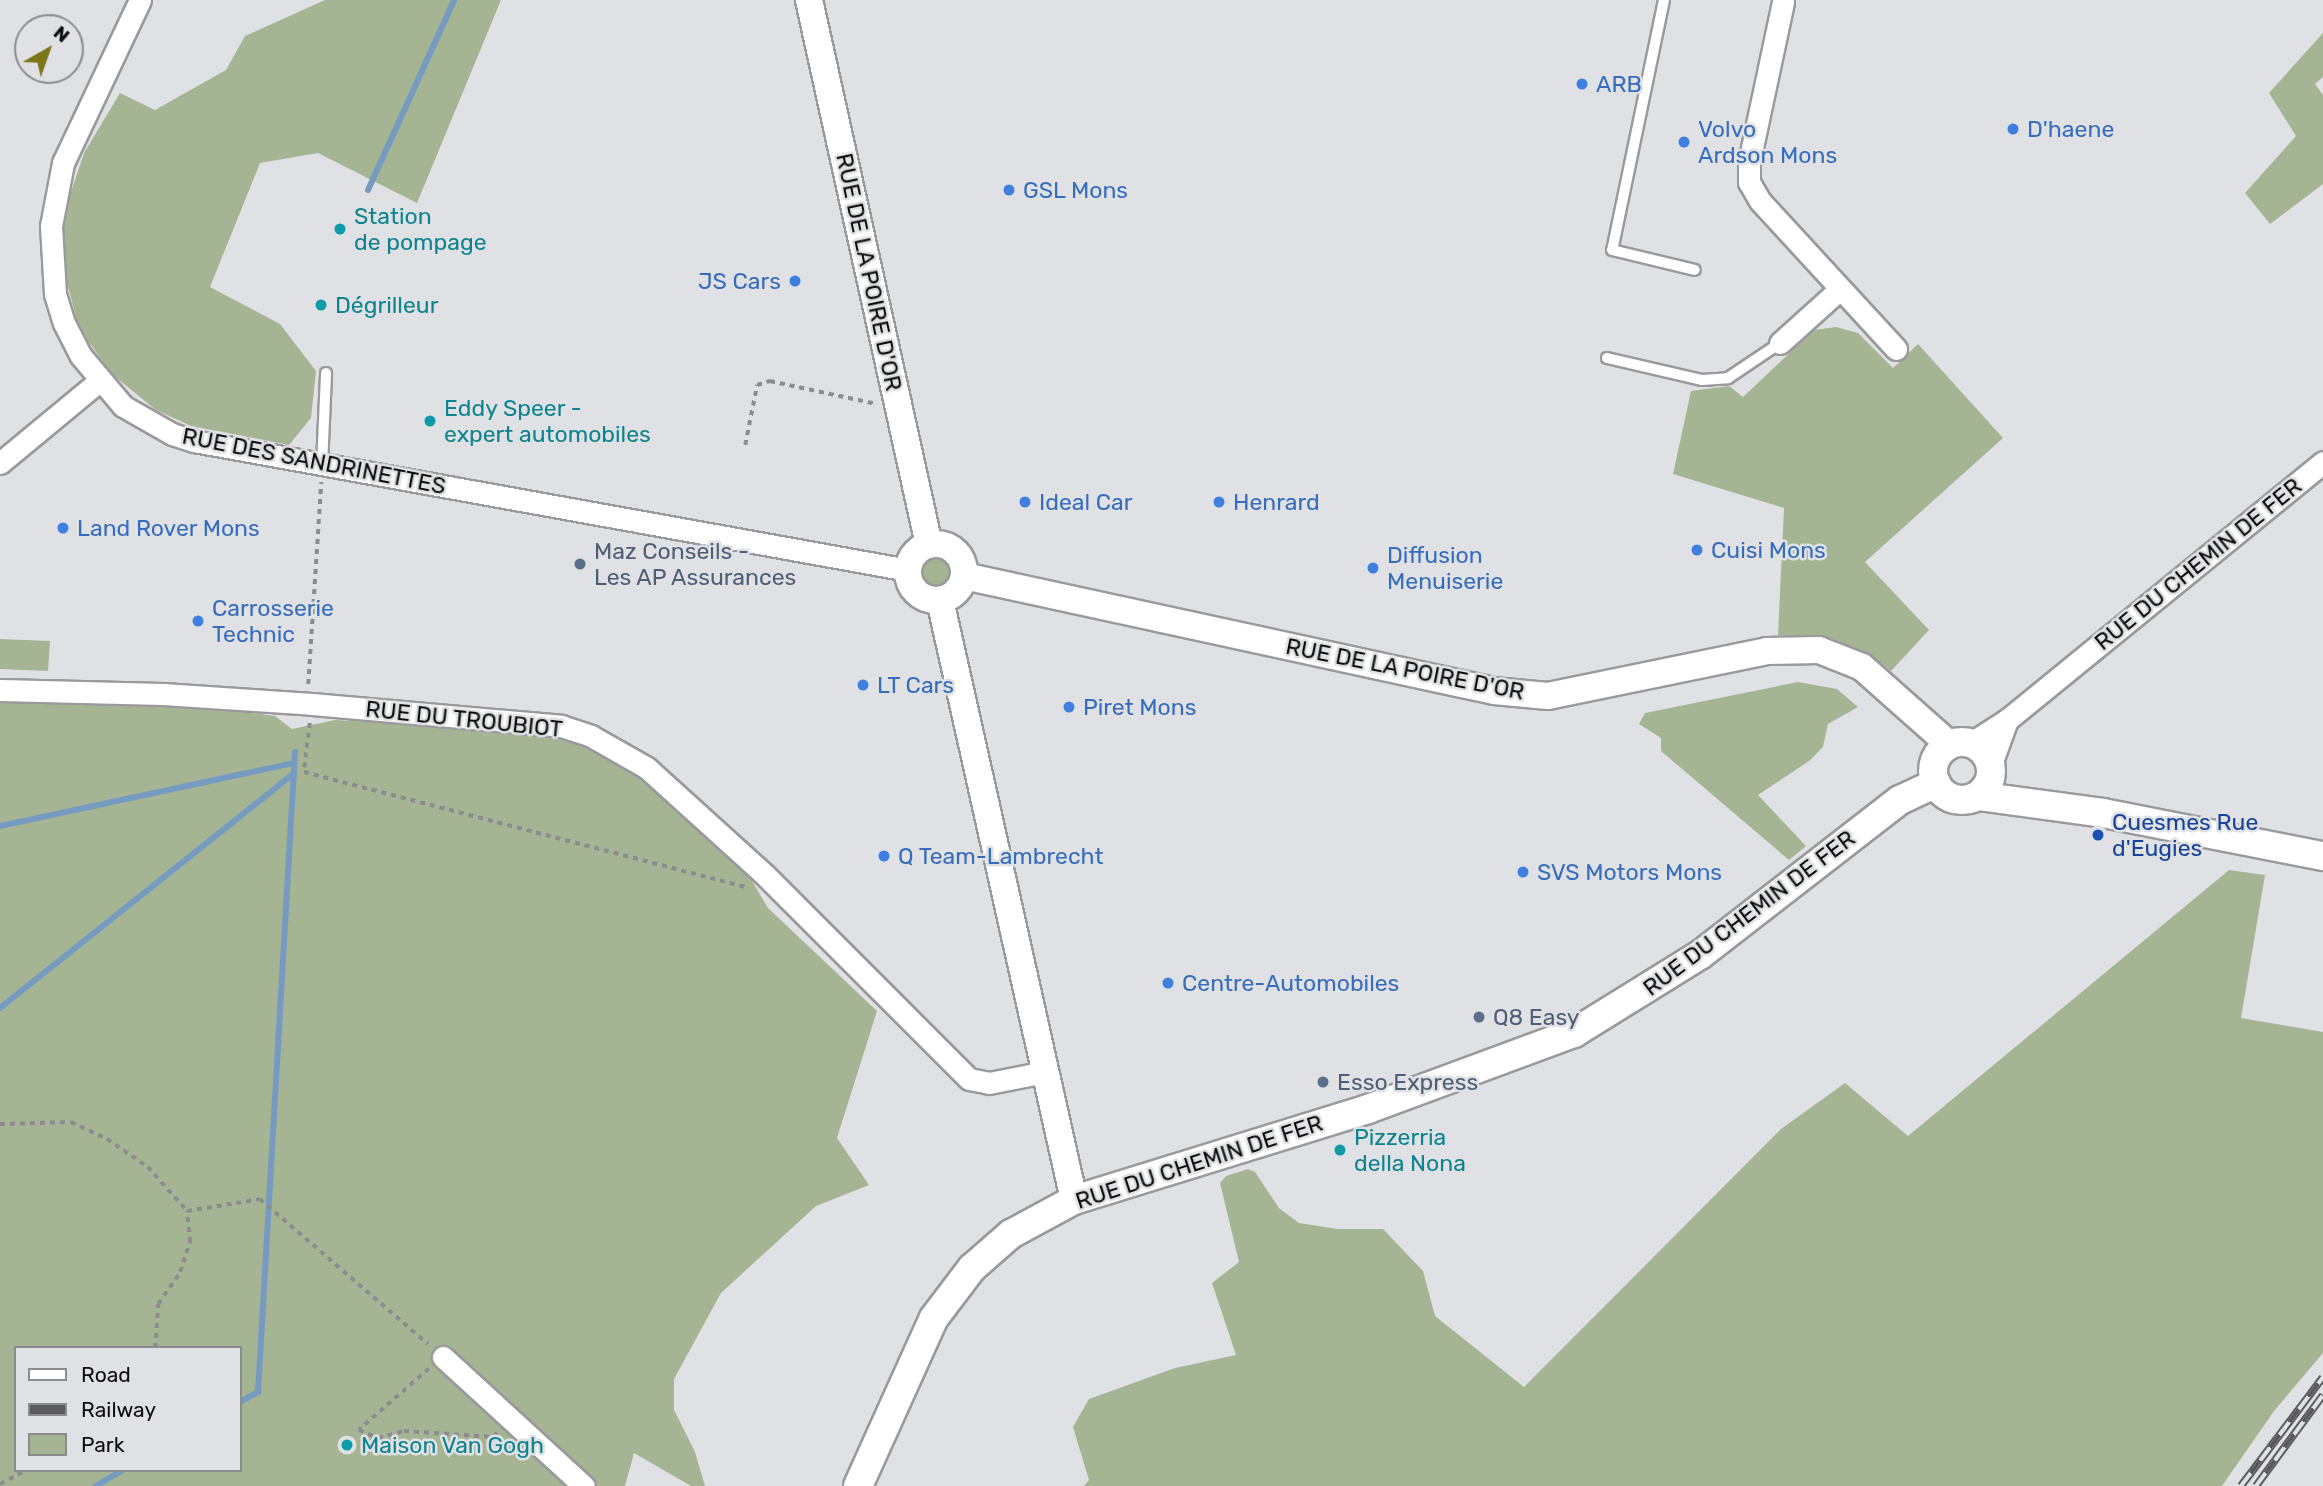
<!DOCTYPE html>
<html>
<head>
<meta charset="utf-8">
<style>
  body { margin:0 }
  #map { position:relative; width:2323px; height:1486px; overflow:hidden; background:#e0e1e4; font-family:Rubik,sans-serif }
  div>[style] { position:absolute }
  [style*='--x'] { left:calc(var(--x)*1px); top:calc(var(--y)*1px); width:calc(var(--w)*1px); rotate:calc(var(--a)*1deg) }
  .green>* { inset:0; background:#a5b593 }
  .round { border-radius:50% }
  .stream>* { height:6px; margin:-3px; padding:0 3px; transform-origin:3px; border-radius:3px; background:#759bc1 }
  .path>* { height:3.5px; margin-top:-1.75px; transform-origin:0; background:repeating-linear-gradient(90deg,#8c8c8f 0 5px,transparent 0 10px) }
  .roads { filter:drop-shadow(2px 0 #9a9a9d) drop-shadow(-2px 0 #9a9a9d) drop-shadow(0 2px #9a9a9d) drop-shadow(0 -2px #9a9a9d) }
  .service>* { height:10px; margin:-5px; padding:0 5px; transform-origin:5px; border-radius:5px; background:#fff }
  .minor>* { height:21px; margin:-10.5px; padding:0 10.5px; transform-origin:10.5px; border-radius:10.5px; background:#fff }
  .tertiary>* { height:26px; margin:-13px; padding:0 13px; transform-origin:13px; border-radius:13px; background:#fff }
  .tertiary>.ring { margin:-13px; padding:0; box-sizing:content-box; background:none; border:26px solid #fff; border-radius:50% }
  .secondary>* { height:28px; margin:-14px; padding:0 14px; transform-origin:14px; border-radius:14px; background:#fff }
  .secondary>.ring { margin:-14px; padding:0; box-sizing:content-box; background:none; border:28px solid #fff; border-radius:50% }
  .rail>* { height:8px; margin-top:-4px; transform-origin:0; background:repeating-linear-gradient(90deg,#e0e1e4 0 16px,#5a5a5c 0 32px); box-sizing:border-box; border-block:2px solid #5a5a5c }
  .dots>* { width:19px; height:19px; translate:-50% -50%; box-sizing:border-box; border:4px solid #e0e1e4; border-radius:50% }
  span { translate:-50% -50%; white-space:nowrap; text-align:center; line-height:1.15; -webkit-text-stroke:5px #e0e1e4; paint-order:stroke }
  .shop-label { font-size:23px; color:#366cbe }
  .left { translate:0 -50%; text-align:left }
  .right { translate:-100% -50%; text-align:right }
  .culture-label { font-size:23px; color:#0d838f }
  .street-label { font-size:23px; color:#0c0c0d }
  .service-label { font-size:23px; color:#4e5e75 }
  .transit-label { font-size:23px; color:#164399 }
  .legend { position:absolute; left:14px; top:1346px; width:228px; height:126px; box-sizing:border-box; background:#e0e1e4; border:2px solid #8b8c8e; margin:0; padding:9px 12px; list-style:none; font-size:21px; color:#0c0c0d }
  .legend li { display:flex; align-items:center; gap:14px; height:35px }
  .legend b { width:35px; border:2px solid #8b8c8e }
  .north { position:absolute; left:14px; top:14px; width:70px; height:70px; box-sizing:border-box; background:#e0e1e4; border:2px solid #8b8c8e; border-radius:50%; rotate:40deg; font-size:19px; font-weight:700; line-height:28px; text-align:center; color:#0c0c0d }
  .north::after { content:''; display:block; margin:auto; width:24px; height:32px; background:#7c761a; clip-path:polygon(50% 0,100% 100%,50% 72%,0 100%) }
</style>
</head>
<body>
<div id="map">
  <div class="green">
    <i style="clip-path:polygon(325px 0,501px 0,417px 203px,318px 153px,260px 163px,210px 287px,280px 324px,316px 371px,311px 418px,289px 445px,191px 426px,156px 410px,113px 375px,79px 329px,64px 271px,63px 216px,84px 153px,120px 93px,155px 110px,226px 70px,245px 36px)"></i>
    <i style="clip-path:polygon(2323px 33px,2323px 77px,2315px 84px,2323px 95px,2323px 184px,2270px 224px,2245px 193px,2296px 136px,2269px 93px)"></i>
    <i style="clip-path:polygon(1836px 327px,1858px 333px,1893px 368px,1918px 344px,2003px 438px,1865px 562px,1929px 630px,1891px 671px,1869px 654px,1830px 638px,1778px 635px,1784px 508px,1673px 474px,1691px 391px,1729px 386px,1743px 397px,1814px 330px)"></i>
    <i class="round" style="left:922px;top:557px;width:28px;height:28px"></i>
    <i style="clip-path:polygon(0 639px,50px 641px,48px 671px,0 669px)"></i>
    <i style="clip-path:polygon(1798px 682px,1837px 689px,1858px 707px,1828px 724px,1823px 747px,1809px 761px,1758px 795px,1806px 846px,1789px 860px,1661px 751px,1661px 738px,1639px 724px,1645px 713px)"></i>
    <i style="clip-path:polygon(evenodd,0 697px,169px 702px,275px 716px,292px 729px,335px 720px,529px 731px,586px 747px,641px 778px,743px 866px,768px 908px,877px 1011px,837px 1138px,869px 1185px,816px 1206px,721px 1293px,674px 1379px,674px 1410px,695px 1452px,705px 1486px,691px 1486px,634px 1453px,625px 1486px,0 1486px,0 697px,16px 1348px,240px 1348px,240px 1470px,16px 1470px,16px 1348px)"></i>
    <i style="clip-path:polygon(2229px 870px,2265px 875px,2241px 1018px,2323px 1032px,2323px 1353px,2274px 1411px,2222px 1486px,1084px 1486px,1089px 1480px,1073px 1427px,1089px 1399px,1175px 1368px,1236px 1355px,1212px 1283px,1239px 1262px,1220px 1183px,1226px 1176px,1248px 1169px,1255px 1172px,1279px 1208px,1299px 1223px,1337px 1229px,1383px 1229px,1423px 1271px,1435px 1316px,1524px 1387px,1781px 1129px,1845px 1083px,1908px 1136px)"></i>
  </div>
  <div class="stream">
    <i style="--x:368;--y:190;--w:209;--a:-65.6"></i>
    <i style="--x:0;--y:826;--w:301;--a:-12.1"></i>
    <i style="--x:0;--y:1008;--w:376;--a:-38.6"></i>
    <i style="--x:240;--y:1402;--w:21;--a:-29"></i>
    <i style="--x:258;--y:1392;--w:641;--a:-86.69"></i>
    <i style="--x:96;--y:1486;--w:31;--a:-31"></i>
  </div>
  <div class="path">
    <i style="--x:745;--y:445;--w:61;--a:-78.7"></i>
    <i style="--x:757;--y:385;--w:14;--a:-17"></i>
    <i style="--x:770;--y:381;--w:108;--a:12.2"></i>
    <i style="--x:308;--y:684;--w:202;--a:-86.3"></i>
    <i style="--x:310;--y:723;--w:49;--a:97"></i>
    <i style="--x:304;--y:772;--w:458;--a:14.6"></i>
    <i style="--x:0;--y:1124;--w:71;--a:-1.6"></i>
    <i style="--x:71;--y:1122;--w:40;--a:25"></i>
    <i style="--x:107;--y:1139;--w:50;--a:34.3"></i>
    <i style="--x:148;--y:1167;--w:59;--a:48.4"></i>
    <i style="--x:187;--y:1211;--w:74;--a:-9.3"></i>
    <i style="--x:260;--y:1199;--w:222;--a:40.8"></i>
    <i style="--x:155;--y:1348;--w:44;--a:-86.1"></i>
    <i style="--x:158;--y:1304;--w:39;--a:-55"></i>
    <i style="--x:180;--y:1272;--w:32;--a:-72"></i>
    <i style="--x:190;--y:1242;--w:31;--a:-96"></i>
    <i style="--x:429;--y:1369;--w:93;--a:138.9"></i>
    <i style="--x:359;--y:1430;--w:21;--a:23"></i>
    <i style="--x:378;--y:1438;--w:27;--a:-15"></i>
    <i style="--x:404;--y:1431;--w:90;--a:3.8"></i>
    <i style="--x:494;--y:1437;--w:7;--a:-63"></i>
    <i style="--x:0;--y:1484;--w:30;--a:-28"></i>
  </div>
  <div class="roads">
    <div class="service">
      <i style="--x:1664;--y:0;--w:255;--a:101.7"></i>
      <i style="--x:1612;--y:250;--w:85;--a:13.5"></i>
      <i style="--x:1607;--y:358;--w:98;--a:13"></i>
      <i style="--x:1702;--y:380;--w:26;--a:-4"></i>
      <i style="--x:1728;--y:378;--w:63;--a:-33.9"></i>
      <i style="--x:322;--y:466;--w:93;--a:-87.5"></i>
    </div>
    <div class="minor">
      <i style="--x:140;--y:0;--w:180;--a:115.3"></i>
      <i style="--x:63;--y:163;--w:64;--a:100.8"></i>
      <i style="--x:51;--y:226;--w:68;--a:86.6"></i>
      <i style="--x:55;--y:294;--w:30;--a:73"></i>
      <i style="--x:64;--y:323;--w:37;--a:63"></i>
      <i style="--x:81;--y:356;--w:65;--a:50"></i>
      <i style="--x:123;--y:406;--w:56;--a:29.7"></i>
      <i style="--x:172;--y:434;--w:23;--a:18"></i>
      <i style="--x:194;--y:441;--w:726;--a:10.24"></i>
      <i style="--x:1783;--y:2;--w:164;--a:102"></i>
      <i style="--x:1749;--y:162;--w:20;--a:90"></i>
      <i style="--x:1749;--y:182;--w:22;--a:60"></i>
      <i style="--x:1760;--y:201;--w:201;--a:47.4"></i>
      <i style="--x:1780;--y:343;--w:81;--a:-42"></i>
      <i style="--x:0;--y:463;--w:129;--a:-39.6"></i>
      <i style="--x:0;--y:690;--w:163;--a:1.4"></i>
      <i style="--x:163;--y:694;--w:149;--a:3.8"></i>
      <i style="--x:312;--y:704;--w:250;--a:5"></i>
      <i style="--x:561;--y:726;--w:32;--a:18"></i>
      <i style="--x:591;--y:736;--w:64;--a:29.7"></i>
      <i style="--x:647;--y:768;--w:159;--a:42.2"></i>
      <i style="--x:765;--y:875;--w:288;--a:45"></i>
      <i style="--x:969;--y:1079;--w:20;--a:11"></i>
      <i style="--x:989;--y:1083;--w:57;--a:-11.1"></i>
      <i style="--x:1971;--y:743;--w:43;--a:-32.6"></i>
      <i style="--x:2007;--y:720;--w:408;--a:-39.2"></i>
      <i style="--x:1991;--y:764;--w:47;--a:-70"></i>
      <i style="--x:443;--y:1357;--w:191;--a:42.5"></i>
    </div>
    <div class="tertiary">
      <i style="--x:809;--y:0;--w:558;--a:77.58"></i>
      <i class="ring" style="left:908px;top:544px;width:30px;height:30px"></i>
      <i style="--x:964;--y:576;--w:542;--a:12.24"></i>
      <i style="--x:1494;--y:691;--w:54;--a:5.3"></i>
      <i style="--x:1548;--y:696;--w:224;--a:-11.6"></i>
      <i style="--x:1767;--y:651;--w:52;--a:-1.1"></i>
      <i style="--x:1819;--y:650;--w:46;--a:21.6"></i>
      <i style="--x:1862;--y:667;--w:118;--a:41.6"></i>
      <i style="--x:940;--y:600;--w:615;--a:77.41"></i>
    </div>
    <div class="secondary">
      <i class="ring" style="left:1933px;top:742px;width:30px;height:30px"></i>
      <i style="--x:1978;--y:796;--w:126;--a:7.7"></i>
      <i style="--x:2103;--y:813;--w:224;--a:11.1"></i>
      <i style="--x:858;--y:1486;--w:184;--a:-65.7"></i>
      <i style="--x:934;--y:1318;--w:63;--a:-52.8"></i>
      <i style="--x:972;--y:1268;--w:52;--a:-41.1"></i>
      <i style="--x:1011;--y:1234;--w:72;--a:-28.4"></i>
      <i style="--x:1074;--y:1200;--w:308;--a:-17.2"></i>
      <i style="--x:1368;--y:1109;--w:220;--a:-20.3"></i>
      <i style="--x:1574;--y:1033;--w:148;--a:-31.8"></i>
      <i style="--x:1700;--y:955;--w:253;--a:-37.8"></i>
      <i style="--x:1900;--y:800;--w:40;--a:-25"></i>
    </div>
  </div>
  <div class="rail">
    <i style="--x:2241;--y:1486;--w:136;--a:-53"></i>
    <i style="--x:2256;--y:1486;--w:113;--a:-53.6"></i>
  </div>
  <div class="dots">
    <i style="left:1582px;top:84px;background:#3f7fe0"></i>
    <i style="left:2013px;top:129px;background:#3f7fe0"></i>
    <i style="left:1684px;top:142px;background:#3f7fe0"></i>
    <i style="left:1009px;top:190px;background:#3f7fe0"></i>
    <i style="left:340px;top:229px;background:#0f9aa8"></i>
    <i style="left:795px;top:281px;background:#3f7fe0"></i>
    <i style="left:321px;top:305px;background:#0f9aa8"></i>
    <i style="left:430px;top:421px;background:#0f9aa8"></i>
    <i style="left:1025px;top:502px;background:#3f7fe0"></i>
    <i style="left:1219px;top:502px;background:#3f7fe0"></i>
    <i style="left:63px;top:528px;background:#3f7fe0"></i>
    <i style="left:1697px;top:550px;background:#3f7fe0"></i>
    <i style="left:580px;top:564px;background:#5c6f8a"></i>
    <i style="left:1373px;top:568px;background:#3f7fe0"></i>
    <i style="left:198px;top:621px;background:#3f7fe0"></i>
    <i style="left:863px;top:685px;background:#3f7fe0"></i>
    <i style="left:1069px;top:707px;background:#3f7fe0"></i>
    <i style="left:2098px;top:835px;background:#1a4fb4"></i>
    <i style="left:884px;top:856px;background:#3f7fe0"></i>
    <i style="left:1523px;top:872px;background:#3f7fe0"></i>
    <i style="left:1168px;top:983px;background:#3f7fe0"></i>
    <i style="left:1479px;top:1017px;background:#5c6f8a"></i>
    <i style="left:1323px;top:1082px;background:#5c6f8a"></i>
    <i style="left:1340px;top:1150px;background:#0f9aa8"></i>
    <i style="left:347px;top:1445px;background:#0f9aa8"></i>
  </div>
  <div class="shop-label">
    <span class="left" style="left:1596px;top:84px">ARB</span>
    <span class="left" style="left:1698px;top:142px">Volvo<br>Ardson Mons</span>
    <span class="left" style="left:2027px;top:129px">D'haene</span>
    <span class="left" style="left:1023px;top:190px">GSL Mons</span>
    <span class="right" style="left:781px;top:281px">JS Cars</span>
    <span class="left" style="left:1039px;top:502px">Ideal Car</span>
    <span class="left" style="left:1233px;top:502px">Henrard</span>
    <span class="left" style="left:77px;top:528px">Land Rover Mons</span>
    <span class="left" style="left:1711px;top:550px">Cuisi Mons</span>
    <span class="left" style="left:1387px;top:568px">Diffusion<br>Menuiserie</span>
    <span class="left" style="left:212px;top:621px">Carrosserie<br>Technic</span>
    <span class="left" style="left:877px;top:685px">LT Cars</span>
    <span class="left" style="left:1083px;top:707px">Piret Mons</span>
    <span class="left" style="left:898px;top:856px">Q Team-Lambrecht</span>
    <span class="left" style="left:1537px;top:872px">SVS Motors Mons</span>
    <span class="left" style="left:1182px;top:983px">Centre-Automobiles</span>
  </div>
  <div class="culture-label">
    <span class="left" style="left:354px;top:229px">Station<br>de pompage</span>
    <span class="left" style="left:335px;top:305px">Dégrilleur</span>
    <span class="left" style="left:444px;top:421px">Eddy Speer -<br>expert automobiles</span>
    <span class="left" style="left:1354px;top:1150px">Pizzerria<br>della Nona</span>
    <span class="left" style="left:361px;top:1445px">Maison Van Gogh</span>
  </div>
  <div class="street-label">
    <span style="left:869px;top:272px;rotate:78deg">RUE DE LA POIRE D'OR</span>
    <span style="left:314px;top:461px;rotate:11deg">RUE DES SANDRINETTES</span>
    <span style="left:2198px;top:564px;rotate:-39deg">RUE DU CHEMIN DE FER</span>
    <span style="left:1405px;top:669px;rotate:11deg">RUE DE LA POIRE D'OR</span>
    <span style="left:464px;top:719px;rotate:6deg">RUE DU TROUBIOT</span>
    <span style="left:1749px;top:913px;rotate:-37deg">RUE DU CHEMIN DE FER</span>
    <span style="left:1199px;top:1162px;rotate:-18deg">RUE DU CHEMIN DE FER</span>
  </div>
  <div class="service-label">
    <span class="left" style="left:594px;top:564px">Maz Conseils -<br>Les AP Assurances</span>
    <span class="left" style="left:1493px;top:1017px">Q8 Easy</span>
    <span class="left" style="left:1337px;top:1082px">Esso Express</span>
  </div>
  <div class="transit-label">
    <span class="left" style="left:2112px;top:835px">Cuesmes Rue<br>d'Eugies</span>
  </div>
  <ul class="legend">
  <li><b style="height:9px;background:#fff"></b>Road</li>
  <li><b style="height:9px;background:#5a5a5c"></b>Railway</li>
  <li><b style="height:19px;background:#a5b593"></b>Park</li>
  </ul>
  <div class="north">N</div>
</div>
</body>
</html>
